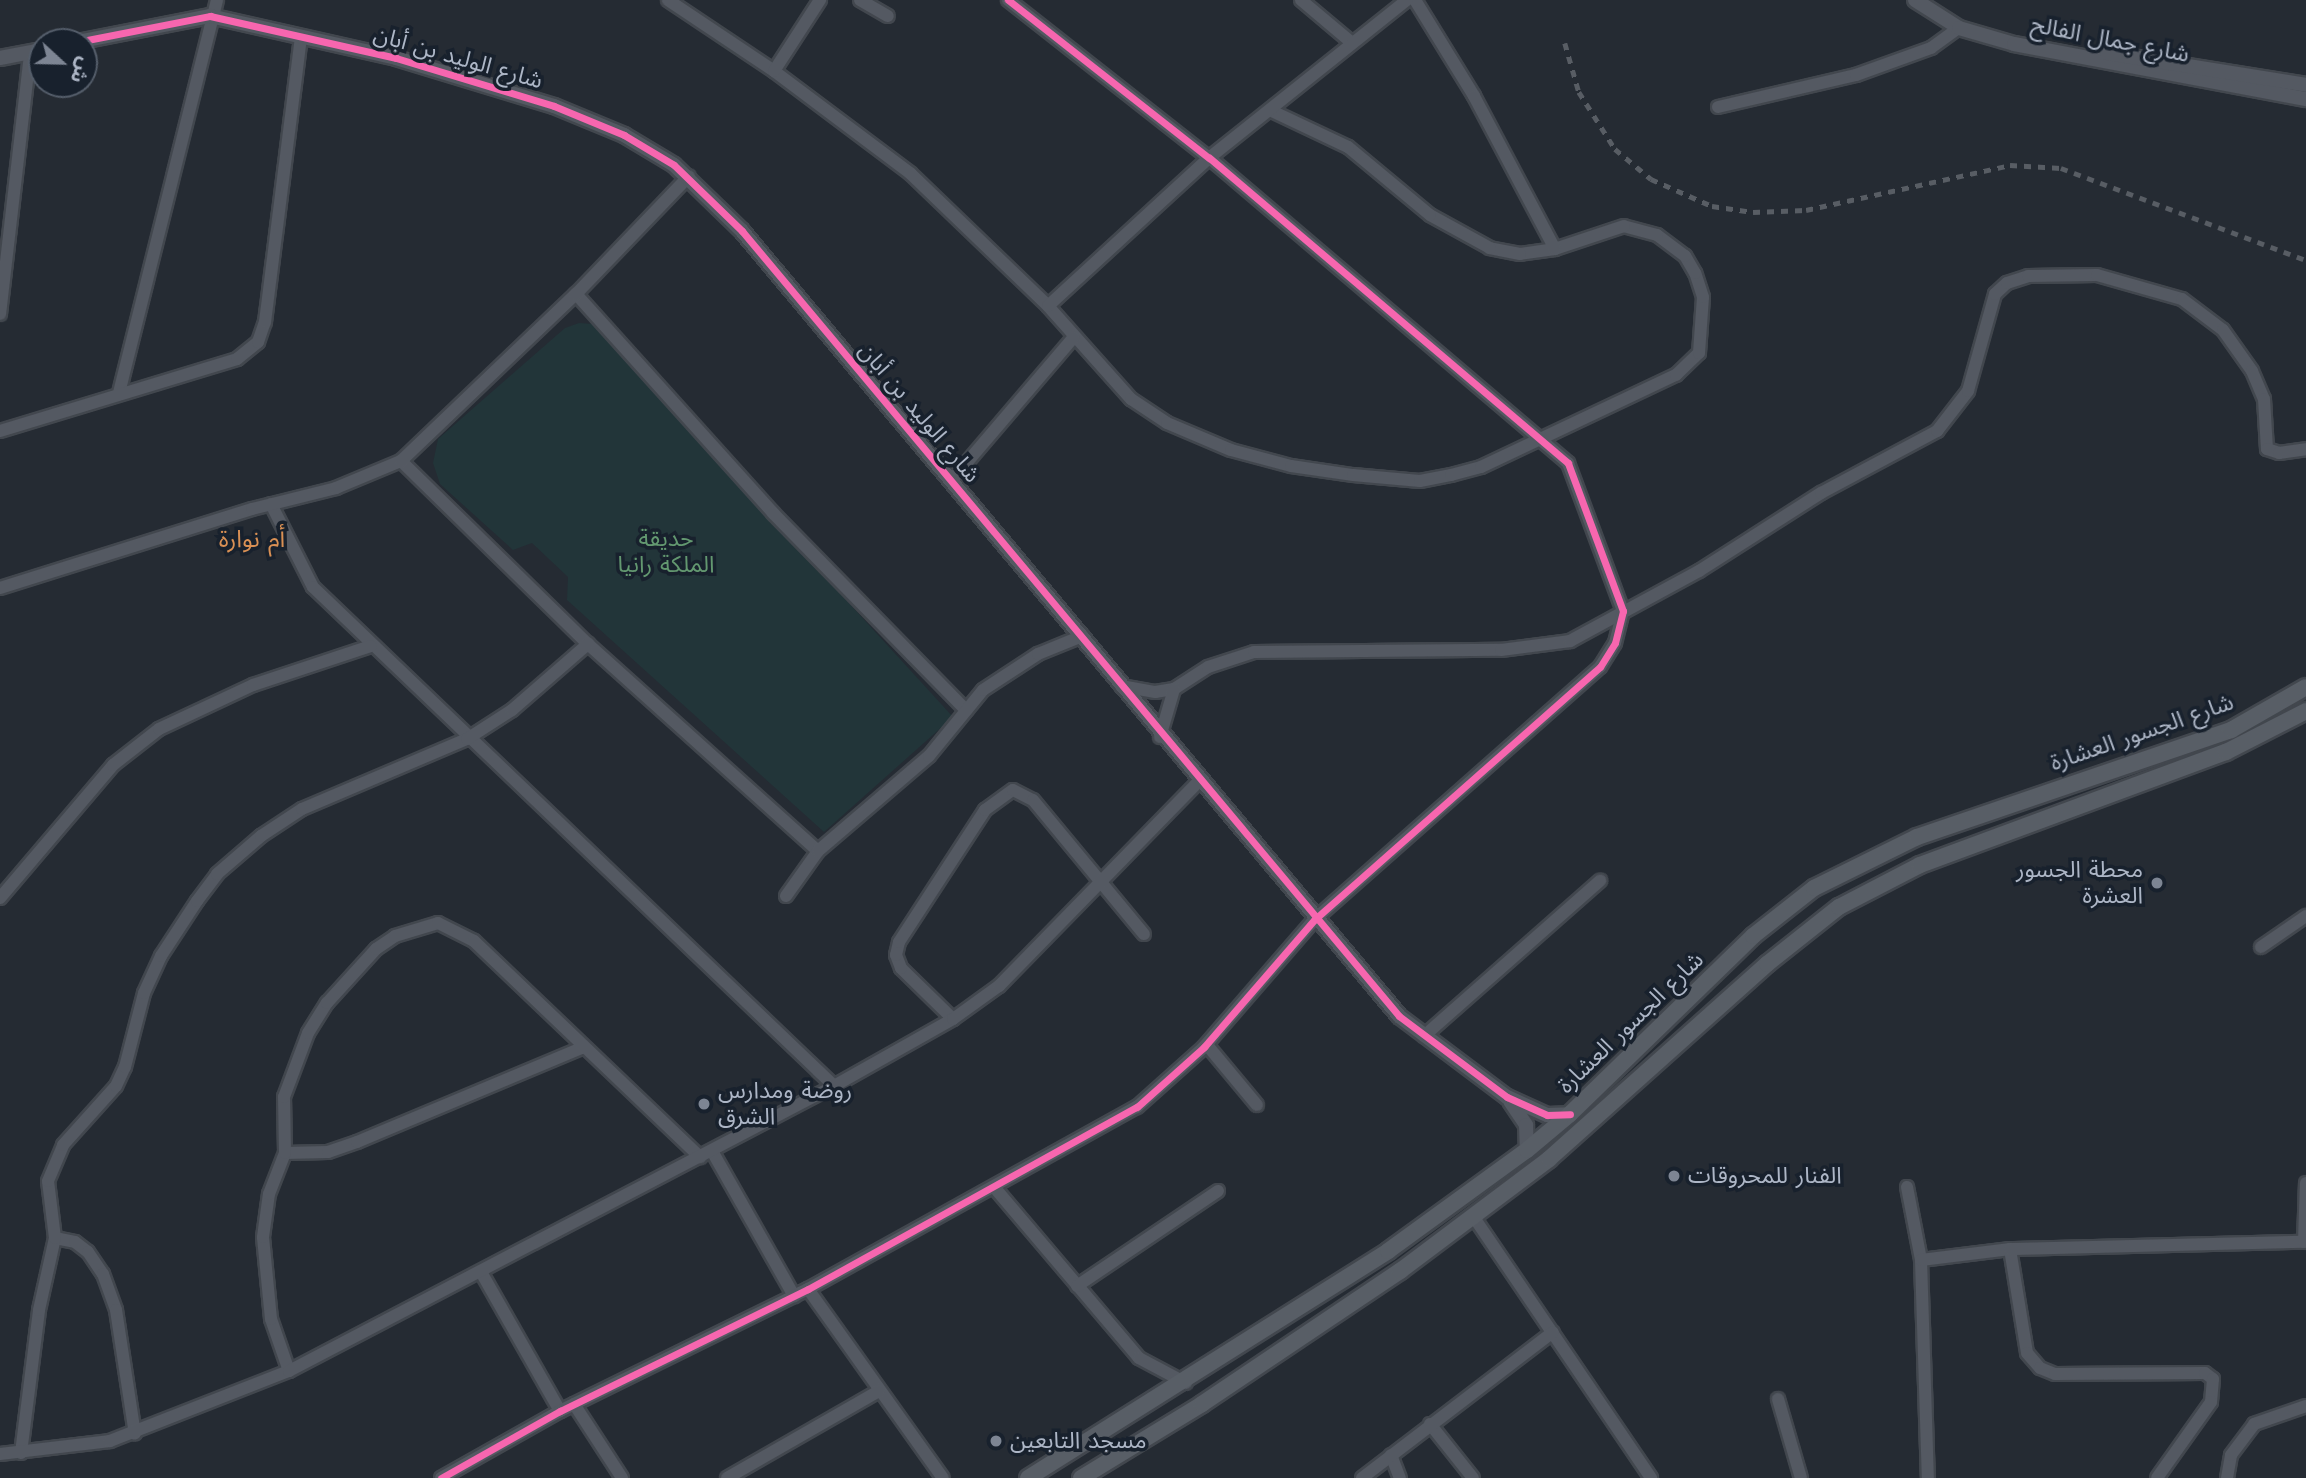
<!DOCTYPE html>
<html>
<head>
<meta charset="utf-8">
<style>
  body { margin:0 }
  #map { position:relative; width:2306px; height:1478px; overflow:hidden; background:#252b33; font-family:"Work Sans","Noto Sans Arabic",sans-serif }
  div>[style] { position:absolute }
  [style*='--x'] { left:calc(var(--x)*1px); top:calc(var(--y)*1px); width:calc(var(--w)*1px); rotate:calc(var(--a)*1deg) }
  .green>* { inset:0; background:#223539 }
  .roads { filter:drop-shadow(2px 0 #42474e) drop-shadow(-2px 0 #42474e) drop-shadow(0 2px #42474e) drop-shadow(0 -2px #42474e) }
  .minor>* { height:12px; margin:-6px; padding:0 6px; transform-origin:6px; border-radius:6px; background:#545962 }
  .tertiary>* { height:14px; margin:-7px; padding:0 7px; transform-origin:7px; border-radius:7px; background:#545962 }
  .secondary>* { height:16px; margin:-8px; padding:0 8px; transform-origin:8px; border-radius:8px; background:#585e66 }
  .rail>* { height:4.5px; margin-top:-2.25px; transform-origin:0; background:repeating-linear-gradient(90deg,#585d64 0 7px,transparent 0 14px) }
  .cycleway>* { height:7px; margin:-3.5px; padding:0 3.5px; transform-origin:3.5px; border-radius:3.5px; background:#f766af }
  .dots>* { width:19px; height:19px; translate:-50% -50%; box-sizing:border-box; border:4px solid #18212d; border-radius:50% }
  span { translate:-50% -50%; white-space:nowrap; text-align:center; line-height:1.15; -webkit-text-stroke:7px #18212d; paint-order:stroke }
  .street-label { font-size:23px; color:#adb6c6 }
  .park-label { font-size:23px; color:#639870 }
  .poi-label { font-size:23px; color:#adb6c6 }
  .right { translate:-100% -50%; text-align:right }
  .left { translate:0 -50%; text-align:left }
  .neighbourhood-label { font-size:24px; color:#d99054 }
  .north { position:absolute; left:28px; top:28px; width:70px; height:70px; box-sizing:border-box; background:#18212d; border:2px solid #545d6a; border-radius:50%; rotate:112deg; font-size:19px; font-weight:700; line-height:28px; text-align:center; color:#adb6c6 }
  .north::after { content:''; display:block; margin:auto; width:24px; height:32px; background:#7d8593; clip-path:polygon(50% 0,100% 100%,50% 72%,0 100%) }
</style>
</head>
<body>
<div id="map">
  <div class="green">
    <i style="clip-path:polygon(579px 323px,594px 324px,953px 717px,824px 832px,567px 600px,568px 577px,532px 543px,513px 550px,440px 484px,433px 463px,438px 439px,565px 328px)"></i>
  </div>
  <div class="roads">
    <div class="minor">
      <i style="--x:668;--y:0;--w:128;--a:33.8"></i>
      <i style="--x:774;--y:71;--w:171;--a:36.9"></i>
      <i style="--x:911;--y:174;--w:190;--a:43.9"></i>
      <i style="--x:1048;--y:306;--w:125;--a:48.3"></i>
      <i style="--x:1131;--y:399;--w:43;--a:33.7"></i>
      <i style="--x:1167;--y:423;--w:69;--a:22.9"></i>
      <i style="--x:1231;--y:450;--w:62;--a:14.9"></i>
      <i style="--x:1291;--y:466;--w:63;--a:8.3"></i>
      <i style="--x:1353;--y:475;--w:67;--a:5.1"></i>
      <i style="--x:1420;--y:481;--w:32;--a:-11"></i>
      <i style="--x:1451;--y:475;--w:31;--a:-15"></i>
      <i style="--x:1481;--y:467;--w:216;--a:-25.3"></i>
      <i style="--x:1676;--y:375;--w:32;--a:-44"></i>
      <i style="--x:1699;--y:353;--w:56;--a:-85.9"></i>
      <i style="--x:1703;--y:297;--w:25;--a:-108"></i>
      <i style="--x:1695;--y:273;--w:20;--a:-120"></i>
      <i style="--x:1685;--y:256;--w:35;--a:-143"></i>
      <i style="--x:1657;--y:235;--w:34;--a:-165"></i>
      <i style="--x:1624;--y:226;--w:73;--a:161.6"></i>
      <i style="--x:1555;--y:249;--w:35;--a:172"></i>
      <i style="--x:1520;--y:254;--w:31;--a:-169"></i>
      <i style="--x:1490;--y:248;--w:68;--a:-151.2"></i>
      <i style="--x:1430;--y:215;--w:107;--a:-140.3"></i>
      <i style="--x:1348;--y:147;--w:84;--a:-154.7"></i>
      <i style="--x:860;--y:0;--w:32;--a:30"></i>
      <i style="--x:1301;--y:0;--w:65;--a:40"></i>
      <i style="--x:1415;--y:0;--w:113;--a:58.4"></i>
      <i style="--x:1474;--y:96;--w:173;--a:62.1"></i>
      <i style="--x:774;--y:71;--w:85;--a:-57.1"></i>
      <i style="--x:1718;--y:107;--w:142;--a:-13.1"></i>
      <i style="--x:1856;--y:75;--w:80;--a:-19.8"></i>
      <i style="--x:1931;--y:48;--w:34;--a:-36"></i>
      <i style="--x:576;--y:294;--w:295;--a:48"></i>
      <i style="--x:773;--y:513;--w:276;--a:45.6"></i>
      <i style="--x:1048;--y:306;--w:219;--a:-42.6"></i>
      <i style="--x:1209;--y:158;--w:253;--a:-38.6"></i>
      <i style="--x:0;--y:314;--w:263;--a:-83.4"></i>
      <i style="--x:119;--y:393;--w:405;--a:-76"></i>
      <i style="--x:0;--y:431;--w:248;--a:-16.9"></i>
      <i style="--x:237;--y:359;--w:27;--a:-39"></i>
      <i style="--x:258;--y:342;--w:21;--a:-71"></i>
      <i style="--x:265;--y:322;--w:287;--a:-82.8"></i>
      <i style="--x:401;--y:461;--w:262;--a:44.4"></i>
      <i style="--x:588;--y:644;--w:309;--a:42"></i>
      <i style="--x:951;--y:481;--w:189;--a:-49.5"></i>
      <i style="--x:271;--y:504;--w:93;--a:63.2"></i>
      <i style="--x:313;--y:587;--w:721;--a:43.76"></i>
      <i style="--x:0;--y:588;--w:264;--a:-17.4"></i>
      <i style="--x:252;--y:509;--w:87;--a:-14"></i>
      <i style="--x:336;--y:488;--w:70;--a:-22.6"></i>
      <i style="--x:401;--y:461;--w:242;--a:-43.7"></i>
      <i style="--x:576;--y:294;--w:163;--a:-46.2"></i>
      <i style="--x:1121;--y:686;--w:35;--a:10"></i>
      <i style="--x:1155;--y:692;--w:19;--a:-9"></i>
      <i style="--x:1174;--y:689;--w:40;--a:-32.9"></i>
      <i style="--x:1208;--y:667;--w:48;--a:-18.1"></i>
      <i style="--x:1254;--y:652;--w:247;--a:-0.5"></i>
      <i style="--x:1501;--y:650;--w:70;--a:-7.4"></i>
      <i style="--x:1570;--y:641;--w:147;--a:-28.5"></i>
      <i style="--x:1699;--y:571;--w:145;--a:-32.6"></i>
      <i style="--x:1821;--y:493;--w:132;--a:-28.1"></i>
      <i style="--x:1937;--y:431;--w:51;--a:-52.2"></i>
      <i style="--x:1968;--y:391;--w:101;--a:-74.4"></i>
      <i style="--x:1995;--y:294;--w:16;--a:-43"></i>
      <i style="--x:2007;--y:283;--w:22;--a:-18"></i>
      <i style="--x:2028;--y:276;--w:69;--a:-0.8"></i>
      <i style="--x:2097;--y:275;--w:88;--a:15.8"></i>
      <i style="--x:2182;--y:299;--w:51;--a:37.1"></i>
      <i style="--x:2223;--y:330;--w:50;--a:54.7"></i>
      <i style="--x:2252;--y:371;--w:30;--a:67"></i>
      <i style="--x:2264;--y:399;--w:50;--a:86.6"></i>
      <i style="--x:2267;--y:449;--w:13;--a:18"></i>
      <i style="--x:2279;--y:453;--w:27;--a:-8"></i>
      <i style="--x:1160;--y:737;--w:50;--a:-73.7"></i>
      <i style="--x:786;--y:896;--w:55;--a:-54.6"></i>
      <i style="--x:818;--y:851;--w:146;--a:-40.6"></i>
      <i style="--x:929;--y:756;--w:85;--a:-50.7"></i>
      <i style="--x:983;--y:690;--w:66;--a:-33.2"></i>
      <i style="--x:1038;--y:654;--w:48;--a:-22.2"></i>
      <i style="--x:0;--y:898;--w:175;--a:-49.6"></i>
      <i style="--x:113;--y:765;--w:58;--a:-38"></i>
      <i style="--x:159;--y:729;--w:104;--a:-25.1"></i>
      <i style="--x:253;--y:685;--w:124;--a:-18.3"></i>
      <i style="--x:2261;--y:947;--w:55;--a:-34.6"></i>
      <i style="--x:953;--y:1019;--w:73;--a:-135.6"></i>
      <i style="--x:901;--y:968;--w:14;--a:-111"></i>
      <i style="--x:896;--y:955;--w:13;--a:-77"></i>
      <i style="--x:899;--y:942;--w:158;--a:-56.9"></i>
      <i style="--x:985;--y:810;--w:34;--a:-36"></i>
      <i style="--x:1013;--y:790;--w:22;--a:27"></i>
      <i style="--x:1033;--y:800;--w:174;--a:50.4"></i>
      <i style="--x:1424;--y:1036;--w:235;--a:-41.4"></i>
      <i style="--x:1207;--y:1045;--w:78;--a:50.2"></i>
      <i style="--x:712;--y:1151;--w:167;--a:60.5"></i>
      <i style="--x:285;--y:1153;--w:43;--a:-1.3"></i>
      <i style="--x:328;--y:1152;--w:31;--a:-19"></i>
      <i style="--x:357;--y:1142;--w:244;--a:-22.7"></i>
      <i style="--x:994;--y:1187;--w:224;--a:49.7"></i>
      <i style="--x:1139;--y:1358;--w:53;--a:28"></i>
      <i style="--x:1907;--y:1187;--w:74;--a:79.1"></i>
      <i style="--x:1921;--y:1260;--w:218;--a:88.2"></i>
      <i style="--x:1473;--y:1216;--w:317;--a:55.8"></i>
      <i style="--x:55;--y:1238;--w:20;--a:11"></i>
      <i style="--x:75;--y:1242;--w:16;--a:38"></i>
      <i style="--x:88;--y:1252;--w:27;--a:56"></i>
      <i style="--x:103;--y:1274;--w:38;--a:70"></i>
      <i style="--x:116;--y:1310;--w:125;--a:81.3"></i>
      <i style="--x:2304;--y:1242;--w:59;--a:-88.1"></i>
      <i style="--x:2010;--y:1249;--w:105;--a:80.7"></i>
      <i style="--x:2027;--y:1353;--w:20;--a:49"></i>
      <i style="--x:2040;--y:1368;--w:16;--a:22"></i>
      <i style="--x:2055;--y:1374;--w:150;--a:-0.4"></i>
      <i style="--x:2205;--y:1373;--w:10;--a:37"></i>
      <i style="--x:2213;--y:1379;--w:23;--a:95"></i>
      <i style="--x:2211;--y:1402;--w:93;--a:125.4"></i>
      <i style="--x:1921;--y:1260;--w:90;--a:-7"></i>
      <i style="--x:2010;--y:1249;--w:296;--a:-1.4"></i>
      <i style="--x:481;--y:1272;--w:160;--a:60.4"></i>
      <i style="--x:1077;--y:1286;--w:170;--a:-34"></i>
      <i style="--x:808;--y:1289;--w:232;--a:54.5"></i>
      <i style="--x:289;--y:1371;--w:55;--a:-109.1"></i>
      <i style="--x:271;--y:1319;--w:82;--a:-95.6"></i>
      <i style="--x:263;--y:1237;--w:43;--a:-82.1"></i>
      <i style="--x:269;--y:1194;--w:44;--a:-68.7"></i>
      <i style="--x:285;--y:1153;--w:56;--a:-91"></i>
      <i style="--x:284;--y:1097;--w:68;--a:-69.4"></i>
      <i style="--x:308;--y:1033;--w:36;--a:-58"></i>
      <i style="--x:327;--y:1003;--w:73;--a:-47.8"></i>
      <i style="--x:376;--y:949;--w:23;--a:-34"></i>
      <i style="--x:395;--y:936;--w:45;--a:-16.8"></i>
      <i style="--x:438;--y:923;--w:40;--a:26.6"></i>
      <i style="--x:474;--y:941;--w:313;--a:43.7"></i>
      <i style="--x:1778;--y:1399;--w:82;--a:73.8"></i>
      <i style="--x:574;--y:1404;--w:88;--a:57"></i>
      <i style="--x:1430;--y:1424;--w:69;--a:51.5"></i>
      <i style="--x:21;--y:1453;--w:144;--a:-82.8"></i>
      <i style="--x:39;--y:1310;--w:74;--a:-77.5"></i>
      <i style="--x:55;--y:1238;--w:57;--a:-97"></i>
      <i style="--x:48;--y:1181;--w:39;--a:-67"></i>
      <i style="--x:63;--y:1145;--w:79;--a:-48.1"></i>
      <i style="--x:116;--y:1086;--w:21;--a:-65"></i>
      <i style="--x:125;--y:1067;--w:76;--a:-75.6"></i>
      <i style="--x:144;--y:993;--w:41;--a:-65.3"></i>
      <i style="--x:161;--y:956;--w:66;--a:-56.8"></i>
      <i style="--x:197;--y:901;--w:34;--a:-53"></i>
      <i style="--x:217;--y:874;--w:58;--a:-40.8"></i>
      <i style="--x:261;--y:836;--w:49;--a:-33.4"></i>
      <i style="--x:302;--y:809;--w:179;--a:-23"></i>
      <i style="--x:467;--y:739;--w:54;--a:-32.8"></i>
      <i style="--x:512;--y:710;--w:101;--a:-41"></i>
      <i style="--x:0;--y:1454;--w:111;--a:-6.7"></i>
      <i style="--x:110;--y:1441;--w:192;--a:-21.4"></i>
      <i style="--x:289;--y:1371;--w:615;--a:-27.61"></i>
      <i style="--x:834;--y:1086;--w:137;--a:-29.4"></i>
      <i style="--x:953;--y:1019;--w:57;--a:-35.7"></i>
      <i style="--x:999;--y:986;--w:285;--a:-45.7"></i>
      <i style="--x:1391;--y:1455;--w:25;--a:69"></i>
      <i style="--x:441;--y:1478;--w:137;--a:-29.4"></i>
      <i style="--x:560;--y:1411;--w:276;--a:-26.2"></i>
      <i style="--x:808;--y:1289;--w:376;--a:-29"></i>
      <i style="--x:1137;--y:1107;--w:90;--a:-41.8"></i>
      <i style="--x:1204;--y:1047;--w:169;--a:-49.1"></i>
      <i style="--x:1315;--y:919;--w:380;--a:-41.5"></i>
      <i style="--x:1600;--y:667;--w:28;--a:-58"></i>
      <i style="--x:1615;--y:643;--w:33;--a:-76"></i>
      <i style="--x:1623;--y:611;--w:158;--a:-110.4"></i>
      <i style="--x:1568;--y:463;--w:471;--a:-139.6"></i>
      <i style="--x:1209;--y:158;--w:256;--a:-141.8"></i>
      <i style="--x:727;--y:1478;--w:175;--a:-29.8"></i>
      <i style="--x:1362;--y:1478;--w:240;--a:-37.4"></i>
      <i style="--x:2227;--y:1478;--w:23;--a:-80"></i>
      <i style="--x:2231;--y:1455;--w:39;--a:-53"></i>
      <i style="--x:2254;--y:1424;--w:55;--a:-19.1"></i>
    </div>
    <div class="tertiary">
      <i style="--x:1915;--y:0;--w:52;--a:32.5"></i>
      <i style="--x:1959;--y:28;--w:57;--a:16.2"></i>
      <i style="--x:2014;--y:44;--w:297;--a:10.7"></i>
      <i style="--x:77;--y:42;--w:136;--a:-11.1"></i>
      <i style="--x:210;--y:16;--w:191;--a:12.7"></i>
      <i style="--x:396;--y:58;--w:165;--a:16.9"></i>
      <i style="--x:554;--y:106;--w:76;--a:22.5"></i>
      <i style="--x:624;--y:135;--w:58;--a:31"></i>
      <i style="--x:674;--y:165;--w:95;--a:44.1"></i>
      <i style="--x:742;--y:231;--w:1024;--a:50.07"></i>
      <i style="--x:1399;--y:1016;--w:135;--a:36.9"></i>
      <i style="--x:1507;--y:1097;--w:44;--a:24.2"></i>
      <i style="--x:1547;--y:1115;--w:23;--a:-2"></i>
      <i style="--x:2107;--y:53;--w:202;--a:9.1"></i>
      <i style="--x:0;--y:58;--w:43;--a:-10.8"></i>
      <i style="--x:1510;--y:1101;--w:29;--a:56"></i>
      <i style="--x:1526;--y:1125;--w:25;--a:88"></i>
    </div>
    <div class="secondary">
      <i style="--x:1028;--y:1478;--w:426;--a:-32.2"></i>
      <i style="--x:1388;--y:1251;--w:172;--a:-36"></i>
      <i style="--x:1527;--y:1150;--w:56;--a:-39.9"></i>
      <i style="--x:1570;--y:1114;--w:255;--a:-44.2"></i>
      <i style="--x:1753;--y:936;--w:78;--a:-38.2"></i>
      <i style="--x:1814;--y:888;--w:115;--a:-26.3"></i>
      <i style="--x:1917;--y:837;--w:332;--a:-18.8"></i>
      <i style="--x:2231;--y:730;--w:86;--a:-29.8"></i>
      <i style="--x:1081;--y:1478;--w:142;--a:-31.4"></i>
      <i style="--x:1202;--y:1404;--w:239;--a:-33.9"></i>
      <i style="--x:1400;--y:1271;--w:186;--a:-36.9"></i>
      <i style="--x:1549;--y:1159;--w:292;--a:-41.8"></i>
      <i style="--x:1767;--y:964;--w:92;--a:-38.4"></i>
      <i style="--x:1839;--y:907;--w:91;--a:-27.4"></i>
      <i style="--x:1920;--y:865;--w:326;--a:-20.3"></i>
      <i style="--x:2226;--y:752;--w:90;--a:-27.1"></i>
    </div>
  </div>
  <div class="rail">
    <i style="--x:1565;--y:43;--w:51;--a:74.1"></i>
    <i style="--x:1579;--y:92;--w:67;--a:57.7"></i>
    <i style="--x:1615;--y:149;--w:47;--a:39.8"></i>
    <i style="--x:1651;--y:179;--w:67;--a:23.9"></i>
    <i style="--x:1712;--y:206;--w:41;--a:8.3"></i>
    <i style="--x:1753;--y:212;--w:53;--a:-2.2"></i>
    <i style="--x:1806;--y:210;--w:209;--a:-12.4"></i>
    <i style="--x:2010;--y:165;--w:51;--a:3.4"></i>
    <i style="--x:2061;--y:168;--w:262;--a:20.6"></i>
  </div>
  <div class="cycleway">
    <i style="--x:77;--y:42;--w:136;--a:-11.1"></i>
    <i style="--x:210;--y:16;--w:191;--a:12.7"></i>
    <i style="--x:396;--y:58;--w:165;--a:16.9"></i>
    <i style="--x:554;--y:106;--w:76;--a:22.5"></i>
    <i style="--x:624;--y:135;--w:58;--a:31"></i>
    <i style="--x:674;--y:165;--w:95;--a:44.1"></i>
    <i style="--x:742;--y:231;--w:1024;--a:50.07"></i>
    <i style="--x:1399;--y:1016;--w:135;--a:36.9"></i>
    <i style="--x:1507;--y:1097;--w:44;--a:24.2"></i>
    <i style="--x:1547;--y:1115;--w:23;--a:-2"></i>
    <i style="--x:441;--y:1478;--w:137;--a:-29.4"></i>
    <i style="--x:560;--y:1411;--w:276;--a:-26.2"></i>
    <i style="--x:808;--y:1289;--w:376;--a:-29"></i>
    <i style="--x:1137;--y:1107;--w:90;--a:-41.8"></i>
    <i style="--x:1204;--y:1047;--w:169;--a:-49.1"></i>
    <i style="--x:1315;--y:919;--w:380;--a:-41.5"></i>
    <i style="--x:1600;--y:667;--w:28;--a:-58"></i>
    <i style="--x:1615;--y:643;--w:33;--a:-76"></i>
    <i style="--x:1623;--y:611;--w:158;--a:-110.4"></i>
    <i style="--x:1568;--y:463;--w:471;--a:-139.6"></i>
    <i style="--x:1209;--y:158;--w:256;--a:-141.8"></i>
  </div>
  <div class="dots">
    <i style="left:2157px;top:883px;background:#7d8593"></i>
    <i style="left:704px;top:1104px;background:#7d8593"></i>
    <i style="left:1674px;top:1176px;background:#7d8593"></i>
    <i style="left:996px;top:1441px;background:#7d8593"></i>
  </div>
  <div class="street-label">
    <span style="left:2110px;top:40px;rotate:11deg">شارع جمال الفالح</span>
    <span style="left:458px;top:58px;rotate:16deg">شارع الوليد بن أبان</span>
    <span style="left:919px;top:413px;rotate:50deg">شارع الوليد بن أبان</span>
    <span style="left:2142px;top:733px;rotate:-19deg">شارع الجسور العشارة</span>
    <span style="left:1631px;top:1023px;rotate:-44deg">شارع الجسور العشارة</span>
  </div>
  <div class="park-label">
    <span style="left:666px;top:552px">حديقة<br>الملكة رانيا</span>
  </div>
  <div class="poi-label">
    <span class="right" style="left:2143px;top:883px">محطة الجسور<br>العشرة</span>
    <span class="left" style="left:718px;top:1104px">روضة ومدارس<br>الشرق</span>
    <span class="left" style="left:1688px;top:1176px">الفنار للمحروقات</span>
    <span class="left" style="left:1010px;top:1441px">مسجد التابعين</span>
  </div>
  <div class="neighbourhood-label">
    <span style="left:252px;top:540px">أم نوارة</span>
  </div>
  <div class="north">ش</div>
</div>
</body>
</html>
